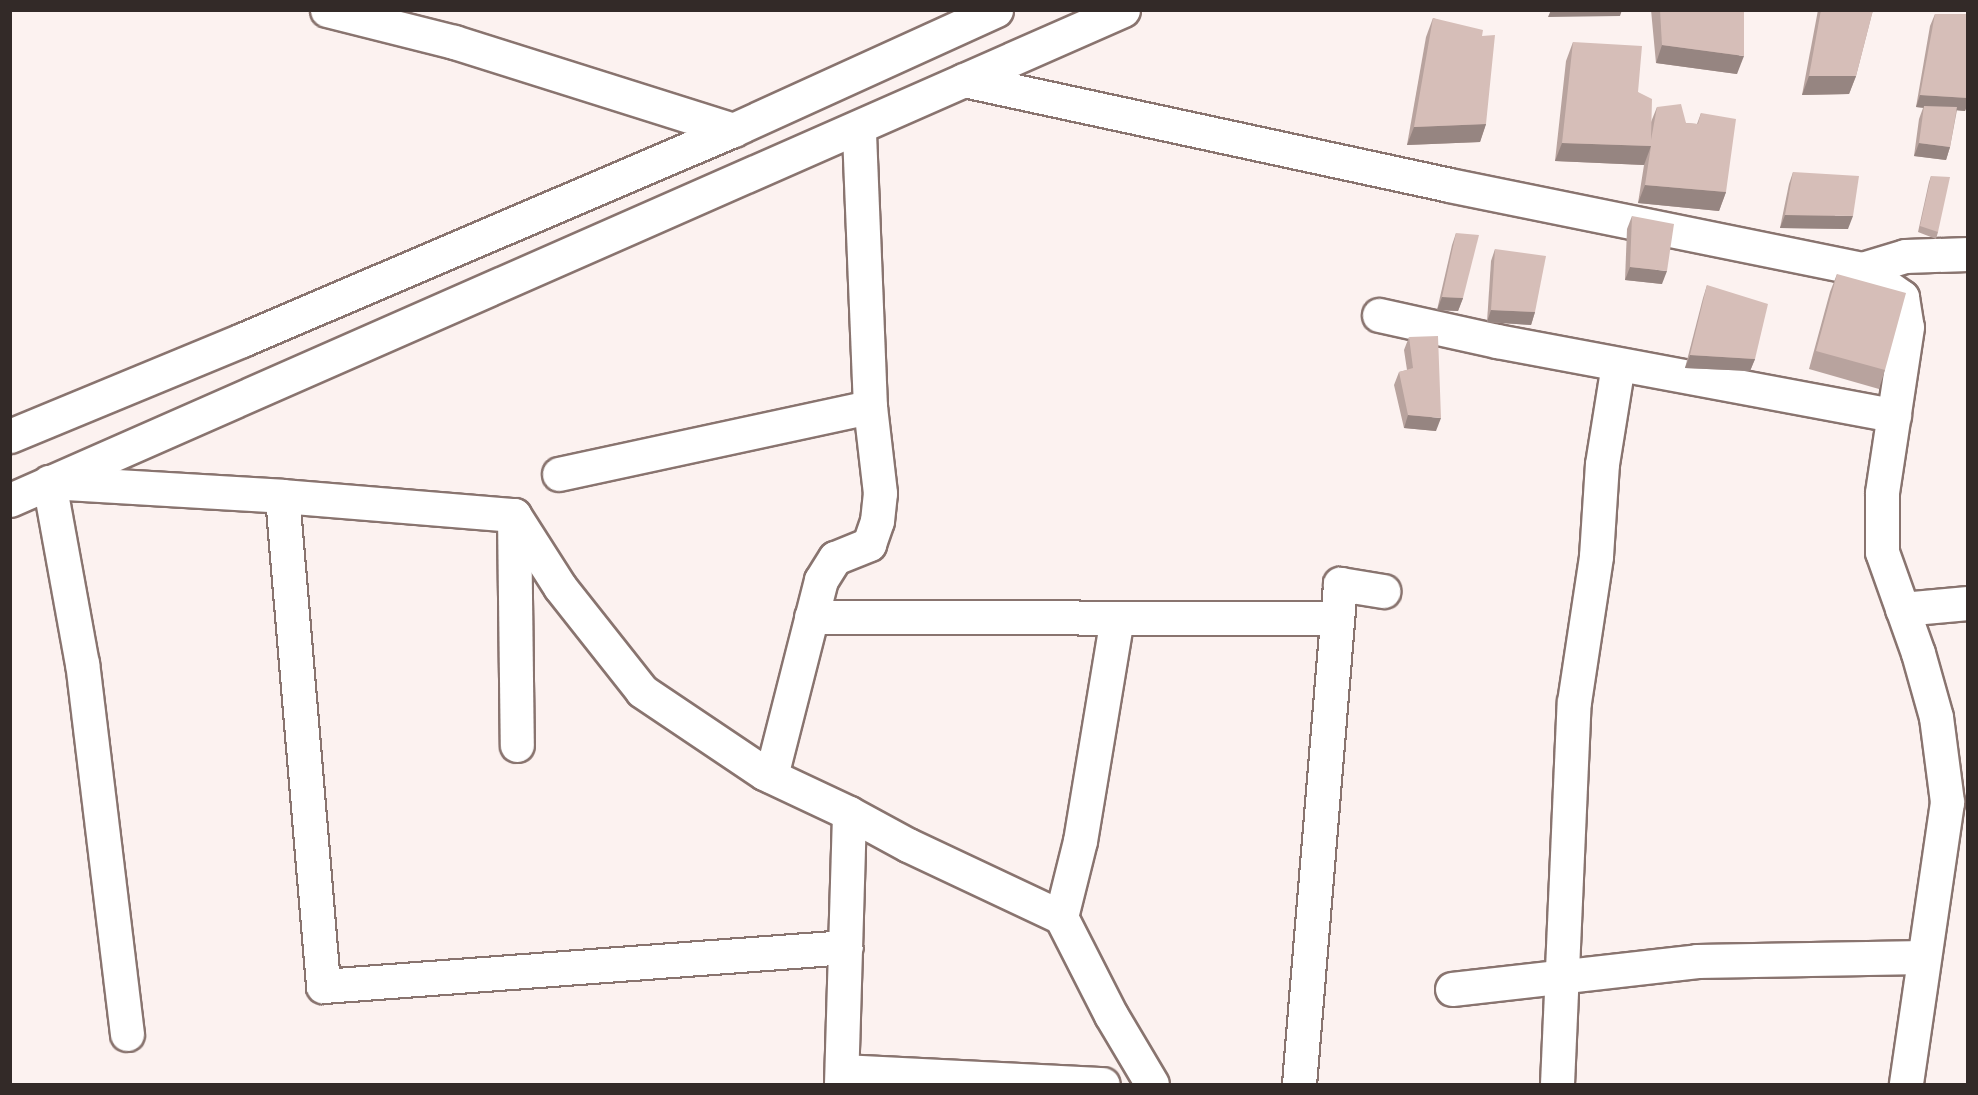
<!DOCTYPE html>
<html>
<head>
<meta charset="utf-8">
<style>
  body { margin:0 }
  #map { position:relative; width:1978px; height:1095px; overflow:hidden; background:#fcf2f0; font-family:Inter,sans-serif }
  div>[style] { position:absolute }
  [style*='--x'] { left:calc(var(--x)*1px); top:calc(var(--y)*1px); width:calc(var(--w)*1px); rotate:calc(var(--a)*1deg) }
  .roads { filter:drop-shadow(2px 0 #89746f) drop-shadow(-2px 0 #89746f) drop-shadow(0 2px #89746f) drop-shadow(0 -2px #89746f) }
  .street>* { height:33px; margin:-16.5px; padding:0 16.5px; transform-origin:16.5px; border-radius:16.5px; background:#fff }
  .highway>* { height:33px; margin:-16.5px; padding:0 16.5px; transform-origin:16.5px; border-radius:16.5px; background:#fff }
  .wall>* { inset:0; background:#b8a39e }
  .shaded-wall>* { inset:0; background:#968581 }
  .building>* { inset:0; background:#d6beb8 }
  span { translate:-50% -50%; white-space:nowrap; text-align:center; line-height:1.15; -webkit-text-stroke:5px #fcf2f0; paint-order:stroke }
  .frame { position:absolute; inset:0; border:12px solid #332a28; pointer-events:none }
</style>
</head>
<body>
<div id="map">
  <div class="roads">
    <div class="street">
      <i style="--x:327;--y:10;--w:131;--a:14.1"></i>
      <i style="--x:454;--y:42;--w:293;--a:17.5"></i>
      <i style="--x:964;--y:80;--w:496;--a:12.2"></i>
      <i style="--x:1449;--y:185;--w:421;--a:11.5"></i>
      <i style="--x:1862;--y:269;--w:45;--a:-16.8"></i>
      <i style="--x:1905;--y:256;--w:63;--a:-1.8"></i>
      <i style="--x:1862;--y:269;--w:49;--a:35"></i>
      <i style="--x:1902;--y:297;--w:30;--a:81"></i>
      <i style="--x:1907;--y:327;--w:168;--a:98.6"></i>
      <i style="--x:1882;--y:493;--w:59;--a:90"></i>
      <i style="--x:1882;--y:552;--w:107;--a:70.4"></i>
      <i style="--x:1918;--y:653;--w:66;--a:74.3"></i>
      <i style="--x:1936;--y:717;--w:86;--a:82.6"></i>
      <i style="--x:1947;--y:802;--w:285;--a:98.3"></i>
      <i style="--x:1379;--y:315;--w:121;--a:12.4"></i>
      <i style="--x:1497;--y:341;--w:404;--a:10.6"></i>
      <i style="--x:559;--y:474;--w:318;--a:-12.2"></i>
      <i style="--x:282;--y:496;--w:492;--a:85.2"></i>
      <i style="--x:323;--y:986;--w:524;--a:-4.26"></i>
      <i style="--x:514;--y:515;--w:230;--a:89.3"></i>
      <i style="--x:1902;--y:609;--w:66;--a:-5.2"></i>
      <i style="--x:811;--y:617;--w:526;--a:0.11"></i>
      <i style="--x:771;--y:776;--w:202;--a:-75.7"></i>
      <i style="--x:821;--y:580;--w:26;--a:-58"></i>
      <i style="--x:835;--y:558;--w:37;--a:-22"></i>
      <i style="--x:869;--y:544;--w:24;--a:-71"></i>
      <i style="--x:877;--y:521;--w:28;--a:-84"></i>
      <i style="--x:880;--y:493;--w:87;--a:-96.6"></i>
      <i style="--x:870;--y:407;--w:279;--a:-92.3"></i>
      <i style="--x:1061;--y:917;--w:78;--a:-76"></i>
      <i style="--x:1080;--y:841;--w:226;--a:-80.6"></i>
      <i style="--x:1452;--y:989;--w:247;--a:-6.5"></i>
      <i style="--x:1697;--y:961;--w:227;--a:-1"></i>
      <i style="--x:127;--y:1034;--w:373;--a:-96.9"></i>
      <i style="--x:82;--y:664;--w:185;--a:-100.3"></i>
      <i style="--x:49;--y:482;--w:233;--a:3.4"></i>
      <i style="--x:282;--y:496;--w:233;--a:4.7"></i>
      <i style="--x:514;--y:515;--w:85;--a:57.4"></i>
      <i style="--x:560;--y:587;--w:132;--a:51.7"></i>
      <i style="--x:642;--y:691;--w:147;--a:33.9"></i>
      <i style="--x:764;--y:773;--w:94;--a:25.2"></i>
      <i style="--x:849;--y:813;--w:67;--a:28.5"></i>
      <i style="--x:908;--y:845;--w:169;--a:25.2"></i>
      <i style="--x:1061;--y:917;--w:110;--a:63"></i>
      <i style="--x:1111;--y:1015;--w:80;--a:59.3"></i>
      <i style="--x:843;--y:1071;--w:260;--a:2.9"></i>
      <i style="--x:841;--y:1084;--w:271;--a:-88.3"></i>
      <i style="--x:1299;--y:1084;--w:502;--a:-85.31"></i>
      <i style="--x:1340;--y:584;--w:44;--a:9.2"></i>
      <i style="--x:1557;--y:1084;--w:382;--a:-87.5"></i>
      <i style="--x:1574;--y:702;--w:148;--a:-81.4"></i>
      <i style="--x:1596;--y:556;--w:92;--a:-86.3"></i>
      <i style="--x:1602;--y:464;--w:101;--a:-80.9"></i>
    </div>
    <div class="highway">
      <i style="--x:10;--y:436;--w:251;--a:-22.5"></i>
      <i style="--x:242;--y:340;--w:534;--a:-23.16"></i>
      <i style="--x:733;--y:130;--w:289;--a:-24.5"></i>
      <i style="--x:10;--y:500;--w:1216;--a:-23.76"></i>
    </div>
  </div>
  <div class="wall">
    <i style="clip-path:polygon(1651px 10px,1744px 10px,1737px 74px,1656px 63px)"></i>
    <i style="clip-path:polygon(1818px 10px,1873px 10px,1856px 76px,1849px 94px,1802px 95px)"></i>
    <i style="clip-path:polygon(1935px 14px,1968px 14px,1968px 103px,1965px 111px,1957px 110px,1950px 147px,1946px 160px,1914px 156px,1919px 119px,1923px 108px,1916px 107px,1930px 26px)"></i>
    <i style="clip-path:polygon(1433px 18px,1482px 36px,1486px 124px,1480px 142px,1407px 145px,1426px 37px)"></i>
    <i style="clip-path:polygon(1573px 42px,1638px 92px,1651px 122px,1657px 107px,1686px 123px,1697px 124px,1701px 113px,1726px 192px,1719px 211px,1638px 203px,1644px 165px,1555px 161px,1566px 61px)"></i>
    <i style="clip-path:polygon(1793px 172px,1848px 229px,1780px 228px,1789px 184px)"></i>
    <i style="clip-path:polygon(1931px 176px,1938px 232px,1936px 239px,1918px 232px,1929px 182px)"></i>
    <i style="clip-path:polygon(1632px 216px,1662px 284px,1625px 280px,1627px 229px)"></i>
    <i style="clip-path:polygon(1456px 233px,1463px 298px,1458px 311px,1437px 310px,1452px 245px)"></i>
    <i style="clip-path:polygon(1495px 249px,1535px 312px,1531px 325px,1487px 322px,1491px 261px)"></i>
    <i style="clip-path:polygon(1837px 274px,1885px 370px,1879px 389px,1809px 369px,1830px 292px)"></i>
    <i style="clip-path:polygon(1707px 285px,1755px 359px,1750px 371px,1685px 368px,1703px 298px)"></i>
    <i style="clip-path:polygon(1409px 337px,1436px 431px,1404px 428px,1394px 385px,1399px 372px,1407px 370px,1404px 350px)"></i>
  </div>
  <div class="shaded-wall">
    <i style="clip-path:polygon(1551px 10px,1622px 10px,1620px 16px,1548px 17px)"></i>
    <i style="clip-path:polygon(1662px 45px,1744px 56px,1737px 74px,1656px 63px)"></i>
    <i style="clip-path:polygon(1809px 76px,1856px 76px,1849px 94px,1802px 95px)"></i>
    <i style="clip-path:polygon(1920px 95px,1968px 98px,1968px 103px,1965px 111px,1916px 107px)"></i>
    <i style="clip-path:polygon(1486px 124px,1480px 142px,1407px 145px,1414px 127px)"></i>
    <i style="clip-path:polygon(1562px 143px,1651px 146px,1644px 165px,1555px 161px)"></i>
    <i style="clip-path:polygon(1919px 143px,1950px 147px,1946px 160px,1914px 156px)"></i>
    <i style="clip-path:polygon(1645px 185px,1726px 192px,1719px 211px,1638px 203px)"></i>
    <i style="clip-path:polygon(1785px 215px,1853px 216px,1848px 229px,1780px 228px)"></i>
    <i style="clip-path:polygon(1630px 267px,1667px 271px,1662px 284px,1625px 280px)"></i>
    <i style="clip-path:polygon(1442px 297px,1463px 298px,1458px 311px,1437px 310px)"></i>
    <i style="clip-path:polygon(1491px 310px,1535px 312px,1531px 325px,1487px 322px)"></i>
    <i style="clip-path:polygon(1690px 355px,1755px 359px,1750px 371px,1685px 368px)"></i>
    <i style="clip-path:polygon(1408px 415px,1441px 418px,1436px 431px,1404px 428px)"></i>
  </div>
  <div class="building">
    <i style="clip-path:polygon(1660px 10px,1744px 10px,1744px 56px,1662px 45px)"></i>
    <i style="clip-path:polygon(1821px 10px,1873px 10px,1856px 76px,1809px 76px)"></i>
    <i style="clip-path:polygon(1935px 14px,1968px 14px,1968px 98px,1920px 95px)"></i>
    <i style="clip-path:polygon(1433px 18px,1483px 30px,1482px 36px,1495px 35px,1486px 124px,1414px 127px)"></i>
    <i style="clip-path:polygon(1573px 42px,1642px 46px,1638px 92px,1652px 99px,1651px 140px,1657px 107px,1681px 104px,1686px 123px,1698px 124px,1701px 113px,1736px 119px,1726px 192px,1645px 185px,1651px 146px,1562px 143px)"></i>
    <i style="clip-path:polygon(1924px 106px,1957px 107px,1950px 147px,1919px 143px)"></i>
    <i style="clip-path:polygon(1793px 172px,1859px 176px,1853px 216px,1785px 215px)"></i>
    <i style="clip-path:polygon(1931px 176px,1950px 177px,1938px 232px,1920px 226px)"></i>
    <i style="clip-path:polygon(1632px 216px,1674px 224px,1667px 271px,1630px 267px)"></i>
    <i style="clip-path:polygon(1456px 233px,1479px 235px,1463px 298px,1442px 297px)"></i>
    <i style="clip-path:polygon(1495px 249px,1546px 256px,1535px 312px,1491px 310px)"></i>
    <i style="clip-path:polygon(1837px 274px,1906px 293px,1885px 370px,1816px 351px)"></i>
    <i style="clip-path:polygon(1707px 285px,1768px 304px,1755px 359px,1690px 355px)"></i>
    <i style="clip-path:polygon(1438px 336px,1441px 418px,1408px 415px,1399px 372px,1413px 368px,1409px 337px)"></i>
  </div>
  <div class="frame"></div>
</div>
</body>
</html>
